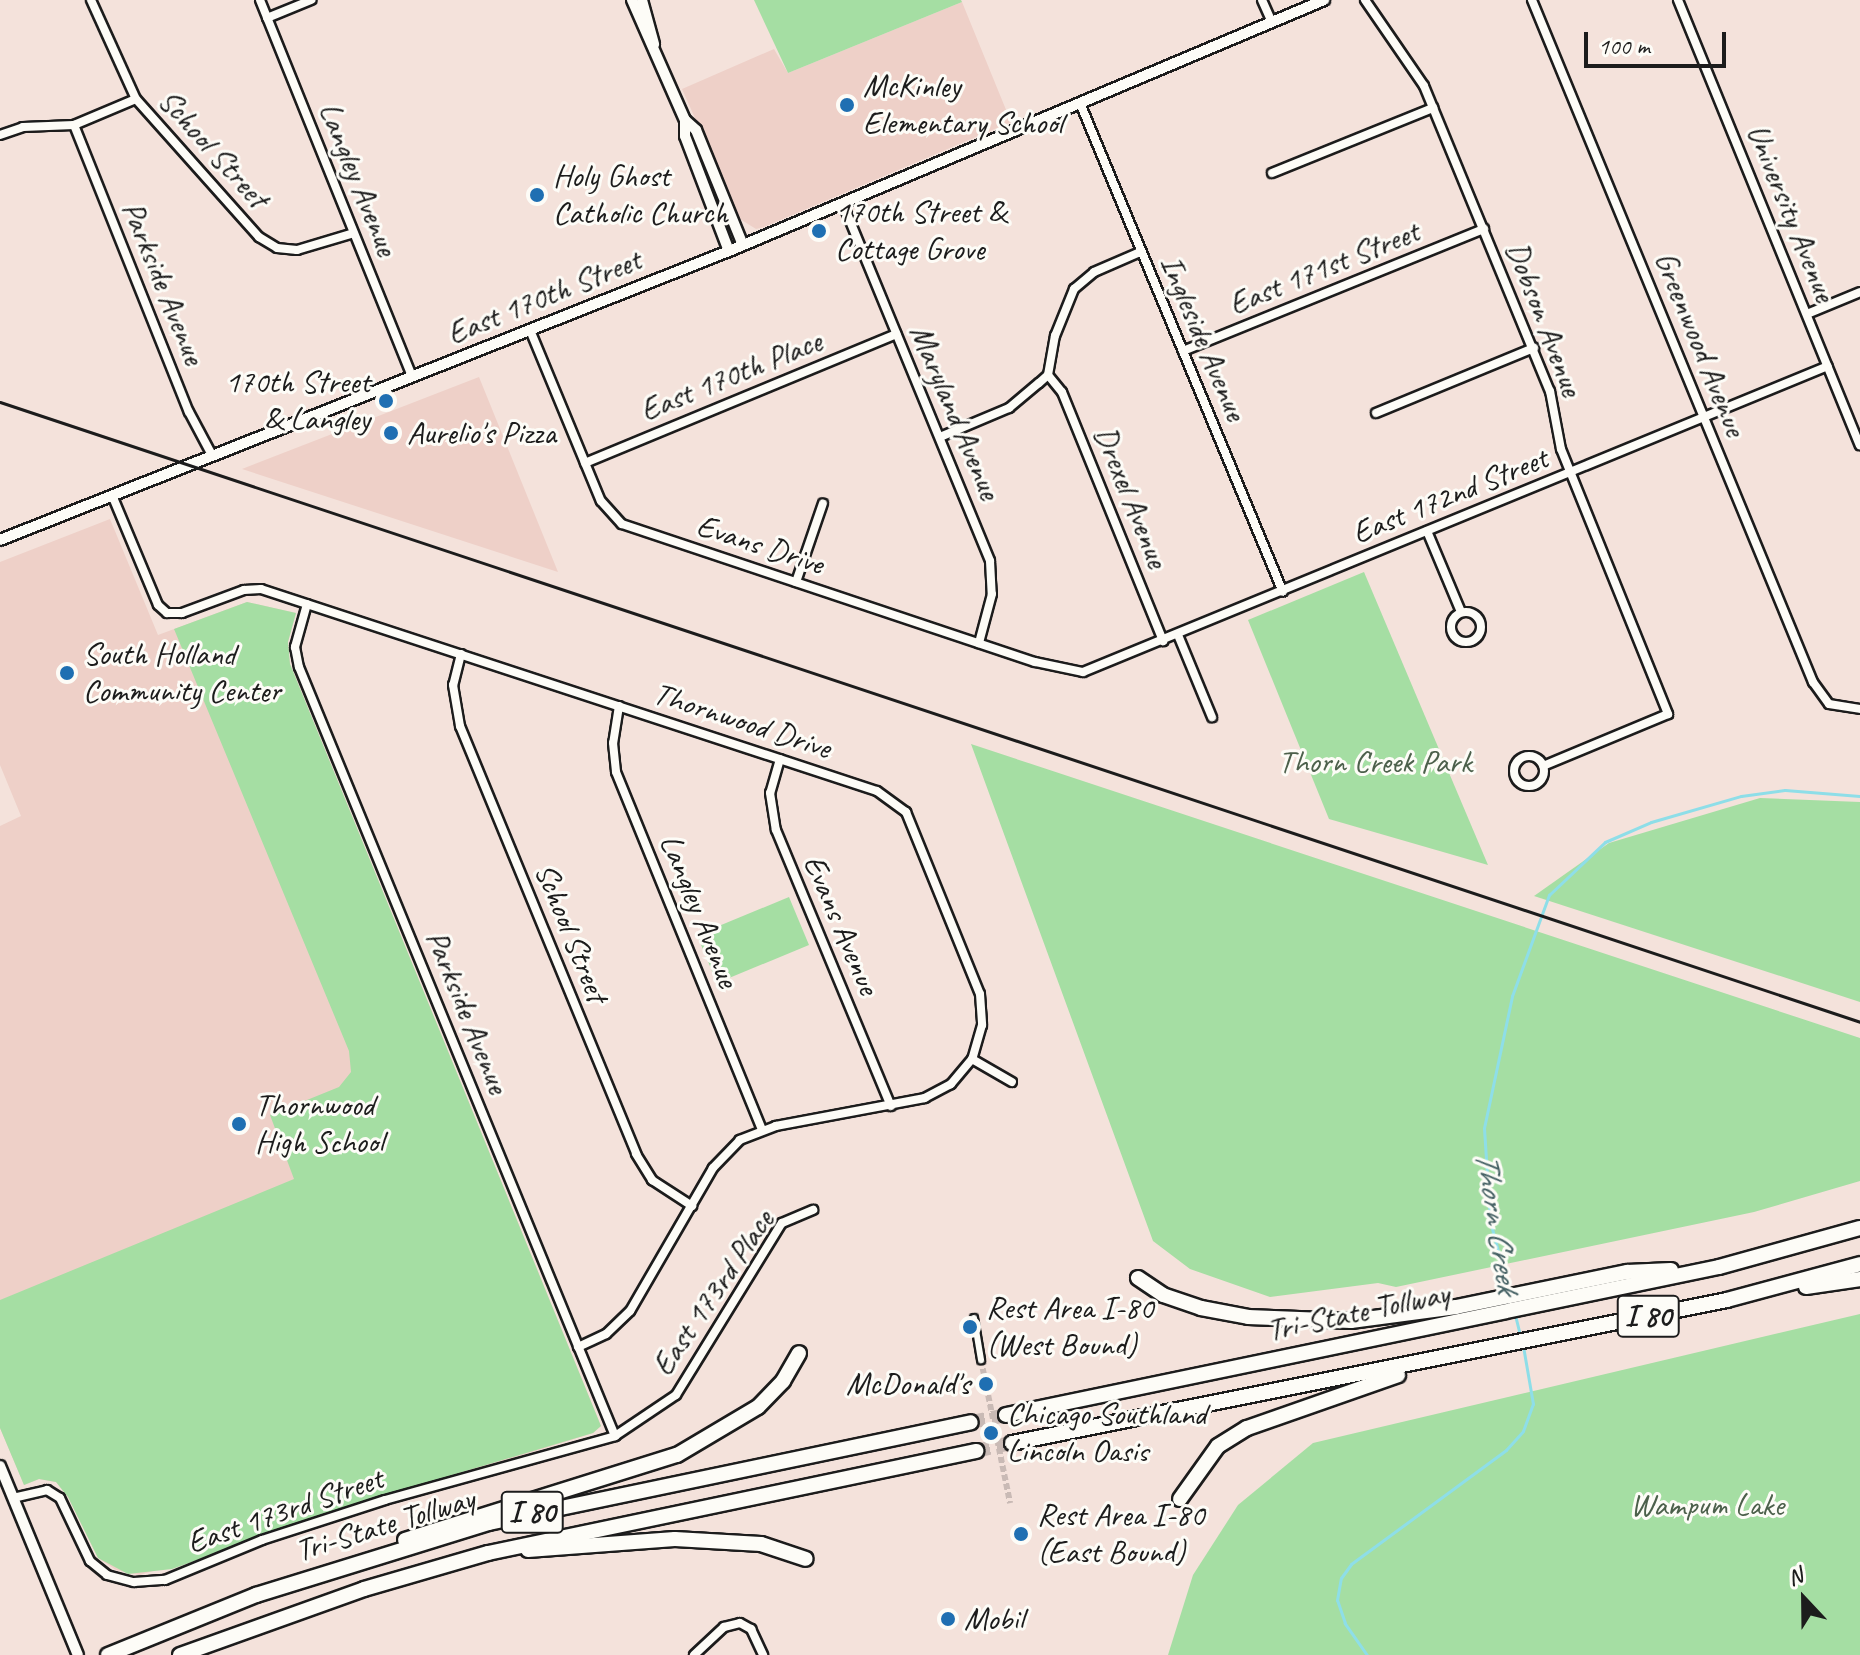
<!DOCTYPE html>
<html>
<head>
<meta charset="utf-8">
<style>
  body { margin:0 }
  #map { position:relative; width:1860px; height:1655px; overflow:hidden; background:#f4e2db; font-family:Caveat,sans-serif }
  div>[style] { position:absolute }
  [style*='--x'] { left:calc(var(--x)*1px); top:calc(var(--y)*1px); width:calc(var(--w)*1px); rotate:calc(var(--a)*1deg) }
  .built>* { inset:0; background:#eed0c8 }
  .green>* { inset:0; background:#a5dea3 }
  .stream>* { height:3px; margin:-1.5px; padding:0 1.5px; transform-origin:1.5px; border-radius:1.5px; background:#8edee8 }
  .pedestrian-tunnel>* { height:6px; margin-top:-3px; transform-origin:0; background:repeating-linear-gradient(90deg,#c9bab5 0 6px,transparent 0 9px) }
  .motorway-tunnel>* { height:14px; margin-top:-7px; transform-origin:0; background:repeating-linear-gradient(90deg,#c9bab5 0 14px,transparent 0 21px) }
  .roads { filter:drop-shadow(2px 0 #1c1c1c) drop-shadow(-2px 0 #1c1c1c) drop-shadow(0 2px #1c1c1c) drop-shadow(0 -2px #1c1c1c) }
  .pedestrian>* { height:6px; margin:-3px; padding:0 3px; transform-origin:3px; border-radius:3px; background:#fdfcf7 }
  .minor>* { height:8px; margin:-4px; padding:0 4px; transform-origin:4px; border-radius:4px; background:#fdfcf7 }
  .minor>.ring { margin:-4px; padding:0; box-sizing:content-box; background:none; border:8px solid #fdfcf7; border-radius:50% }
  .tertiary>* { height:10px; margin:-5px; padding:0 5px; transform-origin:5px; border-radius:5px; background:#fdfcf7 }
  .motorway>* { height:14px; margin:-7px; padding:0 7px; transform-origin:7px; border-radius:7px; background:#fdfcf7 }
  .rail>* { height:3px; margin:-1.5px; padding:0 1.5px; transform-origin:1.5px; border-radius:1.5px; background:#1c1c1c }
  .dots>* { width:22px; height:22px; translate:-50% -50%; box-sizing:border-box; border:4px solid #fdfcf7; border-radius:50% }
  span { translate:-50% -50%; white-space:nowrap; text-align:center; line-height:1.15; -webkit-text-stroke:6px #fdfcf7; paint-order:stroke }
  .shield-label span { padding:2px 6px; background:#fdfcf7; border:2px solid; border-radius:6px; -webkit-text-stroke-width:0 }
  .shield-label { font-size:30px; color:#1c1c1c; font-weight:700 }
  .poi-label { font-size:32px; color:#1c1c1c }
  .left { translate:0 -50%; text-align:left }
  .right { translate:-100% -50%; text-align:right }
  .street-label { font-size:32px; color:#1c1c1c }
  .park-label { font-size:32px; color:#4c604b }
  .water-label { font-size:34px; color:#446063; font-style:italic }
  .north { position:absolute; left:1764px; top:1559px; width:80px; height:80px; -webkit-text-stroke:6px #fdfcf7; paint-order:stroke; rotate:338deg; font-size:22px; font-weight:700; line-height:32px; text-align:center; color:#1c1c1c }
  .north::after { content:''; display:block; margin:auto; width:28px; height:36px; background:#1c1c1c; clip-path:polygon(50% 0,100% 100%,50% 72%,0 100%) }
  .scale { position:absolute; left:1584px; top:32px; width:142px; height:36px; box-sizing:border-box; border:4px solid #1c1c1c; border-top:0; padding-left:10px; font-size:24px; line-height:28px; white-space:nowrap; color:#1c1c1c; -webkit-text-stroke:6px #fdfcf7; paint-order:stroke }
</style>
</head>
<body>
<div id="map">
  <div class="built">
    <i style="clip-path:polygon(962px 2px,1011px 122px,764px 227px,756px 229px,740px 219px,682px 89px,774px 49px,788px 73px)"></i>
    <i style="clip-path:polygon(479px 377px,558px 572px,242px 469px)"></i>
    <i style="clip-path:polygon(110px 519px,158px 635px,247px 602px,296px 613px,288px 642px,290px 664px,601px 1426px,593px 1433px,140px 1575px,116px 1570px,98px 1558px,68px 1497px,56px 1482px,39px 1479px,24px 1485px,0 1428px,0 826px,21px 816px,0 765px,0 562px)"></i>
  </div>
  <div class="green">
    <i style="clip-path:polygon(754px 0,961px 0,962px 2px,788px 73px)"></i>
    <i style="clip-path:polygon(1364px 572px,1488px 865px,1329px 819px,1248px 620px)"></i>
    <i style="clip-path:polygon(247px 602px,296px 613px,288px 642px,290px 664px,601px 1426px,593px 1433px,342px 1508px,172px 1569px,128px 1574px,98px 1558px,68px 1497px,56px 1482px,39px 1479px,24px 1485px,0 1428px,0 1300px,294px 1179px,270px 1115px,339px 1087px,351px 1072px,349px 1051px,174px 629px)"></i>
    <i style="clip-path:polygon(971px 744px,1860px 1038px,1860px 1181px,1754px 1212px,1396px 1287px,1378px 1283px,1270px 1297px,1190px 1269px,1153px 1241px)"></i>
    <i style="clip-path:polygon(1760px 798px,1860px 802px,1860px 1002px,1534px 896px,1609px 843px)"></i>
    <i style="clip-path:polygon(789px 897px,809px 945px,717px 983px,697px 935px)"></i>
    <i style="clip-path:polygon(1860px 1314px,1860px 1655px,1168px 1655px,1193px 1575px,1238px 1505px,1313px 1443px)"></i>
  </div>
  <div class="stream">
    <i style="--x:1509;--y:1292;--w:73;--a:-105"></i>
    <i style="--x:1490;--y:1221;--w:93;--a:-93.7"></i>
    <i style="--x:1484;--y:1128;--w:135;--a:-78"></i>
    <i style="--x:1512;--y:996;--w:108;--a:-69.9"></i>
    <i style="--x:1549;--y:895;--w:77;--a:-43.4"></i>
    <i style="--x:1605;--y:842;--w:50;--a:-23.5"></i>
    <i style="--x:1651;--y:822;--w:94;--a:-16.1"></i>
    <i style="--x:1741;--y:796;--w:44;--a:-7.8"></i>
    <i style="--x:1785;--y:790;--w:75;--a:4.6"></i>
    <i style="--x:1515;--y:1315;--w:21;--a:76"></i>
    <i style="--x:1367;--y:1655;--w:39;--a:-125"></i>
    <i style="--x:1345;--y:1623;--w:24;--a:-109"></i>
    <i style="--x:1337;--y:1600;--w:22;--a:-80"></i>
    <i style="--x:1341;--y:1578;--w:17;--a:-54"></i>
    <i style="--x:1351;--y:1564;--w:192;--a:-36.3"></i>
    <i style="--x:1506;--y:1450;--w:25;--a:-48"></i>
    <i style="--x:1523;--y:1431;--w:29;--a:-70"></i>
    <i style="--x:1533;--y:1404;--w:59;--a:-99.8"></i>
  </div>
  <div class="pedestrian-tunnel">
    <i style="--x:981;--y:1360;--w:146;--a:78.5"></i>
  </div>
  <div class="motorway-tunnel">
    <i style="--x:971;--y:1422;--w:36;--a:-11"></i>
    <i style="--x:976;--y:1451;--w:37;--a:-13"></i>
  </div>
  <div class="roads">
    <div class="pedestrian">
      <i style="--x:974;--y:1318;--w:43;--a:80.5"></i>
    </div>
    <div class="minor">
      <i style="--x:91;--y:0;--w:109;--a:65.6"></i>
      <i style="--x:136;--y:99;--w:185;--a:48.3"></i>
      <i style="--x:259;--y:237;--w:21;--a:31"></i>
      <i style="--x:277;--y:248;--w:20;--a:6"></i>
      <i style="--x:297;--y:250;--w:59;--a:-16.6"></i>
      <i style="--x:260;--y:0;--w:406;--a:68"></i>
      <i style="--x:1262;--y:0;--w:24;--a:66"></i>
      <i style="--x:1365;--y:0;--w:104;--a:55.5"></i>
      <i style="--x:1424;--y:86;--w:330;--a:67.6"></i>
      <i style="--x:1550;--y:391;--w:59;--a:79.3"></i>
      <i style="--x:1561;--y:449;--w:286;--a:68"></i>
      <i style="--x:1668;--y:714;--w:135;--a:157.4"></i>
      <i style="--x:1532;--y:0;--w:738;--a:67.61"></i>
      <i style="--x:1813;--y:682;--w:27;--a:54"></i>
      <i style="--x:1829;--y:704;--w:31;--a:9"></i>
      <i style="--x:1678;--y:0;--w:481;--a:67.8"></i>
      <i style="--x:267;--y:18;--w:48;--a:-22.2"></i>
      <i style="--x:1080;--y:103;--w:529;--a:67.46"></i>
      <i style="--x:74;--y:125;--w:309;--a:68.2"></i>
      <i style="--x:189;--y:412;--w:49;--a:61.9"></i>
      <i style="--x:0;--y:135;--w:24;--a:-19"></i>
      <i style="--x:23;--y:127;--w:51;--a:-2.2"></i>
      <i style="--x:74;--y:125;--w:67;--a:-22.8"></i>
      <i style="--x:1272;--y:173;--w:174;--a:-22"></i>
      <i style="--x:843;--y:204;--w:386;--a:67.6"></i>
      <i style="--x:990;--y:561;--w:33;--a:87"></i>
      <i style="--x:992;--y:594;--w:51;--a:104.9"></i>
      <i style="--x:1807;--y:314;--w:57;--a:-22.5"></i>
      <i style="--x:530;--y:330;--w:185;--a:67.5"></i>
      <i style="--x:601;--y:501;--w:31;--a:48"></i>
      <i style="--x:622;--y:524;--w:435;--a:18.5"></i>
      <i style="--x:1035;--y:662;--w:49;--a:11.8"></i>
      <i style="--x:1083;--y:672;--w:805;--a:-22.33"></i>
      <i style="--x:1183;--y:351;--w:325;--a:-22.1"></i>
      <i style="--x:1048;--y:375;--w:22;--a:51"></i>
      <i style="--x:1062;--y:392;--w:269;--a:67.9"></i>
      <i style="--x:1376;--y:413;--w:171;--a:-22.4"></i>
      <i style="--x:940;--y:437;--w:75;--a:-22.8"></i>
      <i style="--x:1009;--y:408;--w:39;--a:-40"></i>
      <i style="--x:1039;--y:383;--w:12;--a:-42"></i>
      <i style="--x:1048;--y:375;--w:40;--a:-80"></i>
      <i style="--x:1055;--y:336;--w:51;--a:-68"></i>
      <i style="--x:1074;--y:289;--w:26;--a:-40"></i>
      <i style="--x:1094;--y:272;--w:50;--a:-23.5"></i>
      <i style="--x:585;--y:463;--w:337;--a:-22.5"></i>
      <i style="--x:112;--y:495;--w:119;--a:67.3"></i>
      <i style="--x:158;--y:605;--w:12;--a:42"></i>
      <i style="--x:167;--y:613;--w:15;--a:0"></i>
      <i style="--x:182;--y:613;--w:66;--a:-20.4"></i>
      <i style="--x:244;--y:590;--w:17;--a:-3"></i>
      <i style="--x:261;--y:589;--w:648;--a:18.16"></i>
      <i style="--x:877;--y:791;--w:36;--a:36"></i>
      <i style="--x:906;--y:812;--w:196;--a:67.9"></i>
      <i style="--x:980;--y:994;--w:31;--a:86"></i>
      <i style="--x:982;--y:1025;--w:35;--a:106"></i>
      <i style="--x:972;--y:1059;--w:33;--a:130"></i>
      <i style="--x:951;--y:1084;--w:30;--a:152"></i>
      <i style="--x:925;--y:1098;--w:152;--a:169.4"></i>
      <i style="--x:776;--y:1126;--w:39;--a:159"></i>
      <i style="--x:740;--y:1140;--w:39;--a:134"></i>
      <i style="--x:713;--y:1168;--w:165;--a:120.1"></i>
      <i style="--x:630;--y:1311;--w:33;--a:136"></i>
      <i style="--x:606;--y:1334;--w:31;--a:155"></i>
      <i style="--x:1427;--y:531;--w:88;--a:67.2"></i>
      <i style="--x:796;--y:582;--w:83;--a:-71.1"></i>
      <i style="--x:307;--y:604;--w:45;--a:105.6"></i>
      <i style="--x:295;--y:647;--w:20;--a:79"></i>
      <i style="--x:299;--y:667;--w:831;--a:67.66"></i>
      <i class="ring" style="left:1451px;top:612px;width:22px;height:22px"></i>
      <i style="--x:1178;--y:635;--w:89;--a:67.5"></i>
      <i style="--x:461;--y:654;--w:32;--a:104"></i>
      <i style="--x:453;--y:685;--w:42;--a:80.3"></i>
      <i style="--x:460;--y:726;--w:463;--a:67.6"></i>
      <i style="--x:636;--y:1154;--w:31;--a:58"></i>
      <i style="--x:652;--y:1180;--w:48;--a:33"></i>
      <i style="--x:619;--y:706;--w:37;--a:99"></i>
      <i style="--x:613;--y:743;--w:29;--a:84"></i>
      <i style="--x:616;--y:772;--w:387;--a:67.8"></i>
      <i class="ring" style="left:1514px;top:756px;width:22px;height:22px"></i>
      <i style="--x:780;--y:759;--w:35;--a:106"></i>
      <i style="--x:770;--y:793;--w:37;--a:81"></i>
      <i style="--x:776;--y:830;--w:299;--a:67.4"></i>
      <i style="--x:972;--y:1059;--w:46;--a:29.9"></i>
      <i style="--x:13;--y:1498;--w:35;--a:-13"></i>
      <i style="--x:47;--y:1490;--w:15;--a:32"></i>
      <i style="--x:60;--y:1498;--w:70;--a:64.5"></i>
      <i style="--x:90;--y:1561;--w:22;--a:39"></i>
      <i style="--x:107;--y:1575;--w:28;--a:15"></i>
      <i style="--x:134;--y:1582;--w:31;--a:-4"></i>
      <i style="--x:165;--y:1580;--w:105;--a:-22.4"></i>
      <i style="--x:262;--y:1540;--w:129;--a:-18"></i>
      <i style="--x:385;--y:1500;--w:239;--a:-15.5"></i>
      <i style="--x:615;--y:1436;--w:73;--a:-33.9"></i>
      <i style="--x:676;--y:1395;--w:202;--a:-58.4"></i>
      <i style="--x:782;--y:1223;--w:34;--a:-23"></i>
      <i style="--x:694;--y:1655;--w:41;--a:-43"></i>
      <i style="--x:724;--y:1627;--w:16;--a:-14"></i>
      <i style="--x:740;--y:1623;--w:13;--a:29"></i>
      <i style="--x:751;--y:1629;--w:29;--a:65"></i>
    </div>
    <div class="tertiary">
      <i style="--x:632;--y:0;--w:131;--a:66.2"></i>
      <i style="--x:685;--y:120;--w:16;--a:90"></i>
      <i style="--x:685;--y:136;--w:123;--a:69.1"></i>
      <i style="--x:642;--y:0;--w:46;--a:74.7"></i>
      <i style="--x:685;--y:120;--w:15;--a:42"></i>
      <i style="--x:696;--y:130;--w:124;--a:67.8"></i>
      <i style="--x:0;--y:540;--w:784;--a:-21.63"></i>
      <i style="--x:729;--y:251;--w:646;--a:-22.87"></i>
      <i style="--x:0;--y:1466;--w:204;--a:67.6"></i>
    </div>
    <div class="motorway">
      <i style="--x:1138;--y:1278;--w:30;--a:34"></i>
      <i style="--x:1163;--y:1295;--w:40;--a:18.9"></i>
      <i style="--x:1201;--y:1308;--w:48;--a:10.8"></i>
      <i style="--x:1248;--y:1317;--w:103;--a:2.2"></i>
      <i style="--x:1351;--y:1321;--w:106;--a:-7.6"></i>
      <i style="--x:1456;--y:1307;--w:175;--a:-11.6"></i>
      <i style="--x:1627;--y:1272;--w:44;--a:-2.6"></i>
      <i style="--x:1806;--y:1287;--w:55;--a:-8.4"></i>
      <i style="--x:1006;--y:1415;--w:728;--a:-11.73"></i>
      <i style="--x:1719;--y:1267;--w:146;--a:-15.5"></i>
      <i style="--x:1012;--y:1443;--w:729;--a:-11.31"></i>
      <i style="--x:1727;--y:1300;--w:138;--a:-15.1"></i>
      <i style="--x:1180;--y:1499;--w:65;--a:-54.4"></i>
      <i style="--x:1218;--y:1446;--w:34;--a:-32"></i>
      <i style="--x:1247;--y:1428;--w:160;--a:-19.3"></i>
      <i style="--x:405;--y:1540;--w:285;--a:-17.4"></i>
      <i style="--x:677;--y:1455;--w:94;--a:-30.7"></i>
      <i style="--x:758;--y:1407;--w:36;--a:-46"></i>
      <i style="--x:783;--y:1381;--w:32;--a:-60"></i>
      <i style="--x:528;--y:1550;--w:147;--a:-4.3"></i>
      <i style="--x:675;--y:1539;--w:86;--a:3.3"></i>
      <i style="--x:761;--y:1544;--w:47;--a:18.4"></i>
      <i style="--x:108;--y:1655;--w:160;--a:-22.1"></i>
      <i style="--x:256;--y:1595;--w:244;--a:-17.2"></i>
      <i style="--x:489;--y:1523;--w:492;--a:-11.8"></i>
      <i style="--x:180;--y:1655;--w:195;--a:-19.7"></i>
      <i style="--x:364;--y:1589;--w:129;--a:-16.2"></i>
      <i style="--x:488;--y:1553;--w:499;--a:-11.8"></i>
    </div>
  </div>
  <div class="rail">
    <i style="--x:0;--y:402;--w:1961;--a:18.43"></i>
  </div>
  <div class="dots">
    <i style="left:847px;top:105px;background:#1f6fb2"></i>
    <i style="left:537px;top:195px;background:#1f6fb2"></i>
    <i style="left:819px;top:231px;background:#1f6fb2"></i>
    <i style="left:386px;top:401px;background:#1f6fb2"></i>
    <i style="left:391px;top:433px;background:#1f6fb2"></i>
    <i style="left:67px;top:673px;background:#1f6fb2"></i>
    <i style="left:239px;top:1124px;background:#1f6fb2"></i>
    <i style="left:970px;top:1327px;background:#1f6fb2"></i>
    <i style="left:986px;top:1384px;background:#1f6fb2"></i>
    <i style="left:991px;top:1433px;background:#1f6fb2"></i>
    <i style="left:1021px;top:1534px;background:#1f6fb2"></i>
    <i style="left:948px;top:1619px;background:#1f6fb2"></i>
  </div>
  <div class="shield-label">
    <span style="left:1648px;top:1316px">I 80</span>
    <span style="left:532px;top:1512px">I 80</span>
  </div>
  <div class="poi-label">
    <span class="left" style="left:863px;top:105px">McKinley<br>Elementary School</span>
    <span class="left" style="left:553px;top:195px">Holy Ghost<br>Catholic Church</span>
    <span class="left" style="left:835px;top:231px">170th Street &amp;<br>Cottage Grove</span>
    <span class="right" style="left:370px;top:401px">170th Street<br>&amp; Langley</span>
    <span class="left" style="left:407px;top:433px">Aurelio's Pizza</span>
    <span class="left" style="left:83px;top:673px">South Holland<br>Community Center</span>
    <span class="left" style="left:255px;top:1124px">Thornwood<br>High School</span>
    <span class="left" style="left:986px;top:1327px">Rest Area I-80<br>(West Bound)</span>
    <span class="right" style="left:970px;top:1384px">McDonald's</span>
    <span class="left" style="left:1007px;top:1433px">Chicago Southland<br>Lincoln Oasis</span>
    <span class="left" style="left:1037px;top:1534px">Rest Area I-80<br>(East Bound)</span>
    <span class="left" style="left:964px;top:1619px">Mobil</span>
  </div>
  <div class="street-label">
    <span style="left:213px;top:149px;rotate:48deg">School Street</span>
    <span style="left:358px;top:179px;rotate:68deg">Langley Avenue</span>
    <span style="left:1791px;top:213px;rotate:68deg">University Avenue</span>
    <span style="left:1324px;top:268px;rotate:-22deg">East 171st Street</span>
    <span style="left:163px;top:283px;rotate:68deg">Parkside Avenue</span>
    <span style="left:544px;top:297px;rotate:-22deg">East 170th Street</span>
    <span style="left:1544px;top:319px;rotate:69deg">Dobson Avenue</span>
    <span style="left:1203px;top:338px;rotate:67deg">Ingleside Avenue</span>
    <span style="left:1700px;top:344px;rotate:68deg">Greenwood Avenue</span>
    <span style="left:731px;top:376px;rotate:-22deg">East 170th Place</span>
    <span style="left:955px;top:412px;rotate:67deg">Maryland Avenue</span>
    <span style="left:1450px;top:496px;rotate:-22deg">East 172nd Street</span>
    <span style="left:1131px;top:497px;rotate:68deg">Drexel Avenue</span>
    <span style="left:760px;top:545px;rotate:18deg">Evans Drive</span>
    <span style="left:742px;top:721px;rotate:18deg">Thornwood Drive</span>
    <span style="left:699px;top:911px;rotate:68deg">Langley Avenue</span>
    <span style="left:841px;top:925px;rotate:67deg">Evans Avenue</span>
    <span style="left:571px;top:933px;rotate:68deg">School Street</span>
    <span style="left:467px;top:1012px;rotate:68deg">Parkside Avenue</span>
    <span style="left:713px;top:1293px;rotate:-56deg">East 173rd Place</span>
    <span style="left:1358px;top:1312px;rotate:-12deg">Tri-State Tollway</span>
    <span style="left:285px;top:1511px;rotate:-19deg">East 173rd Street</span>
    <span style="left:385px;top:1525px;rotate:-17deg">Tri-State Tollway</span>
  </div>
  <div class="park-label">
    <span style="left:1375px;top:762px">Thorn Creek Park</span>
    <span style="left:1707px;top:1505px">Wampum Lake</span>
  </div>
  <div class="water-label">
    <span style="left:1498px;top:1222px;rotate:81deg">Thorn Creek</span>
  </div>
  <div class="north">N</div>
  <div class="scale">100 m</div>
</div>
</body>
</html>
